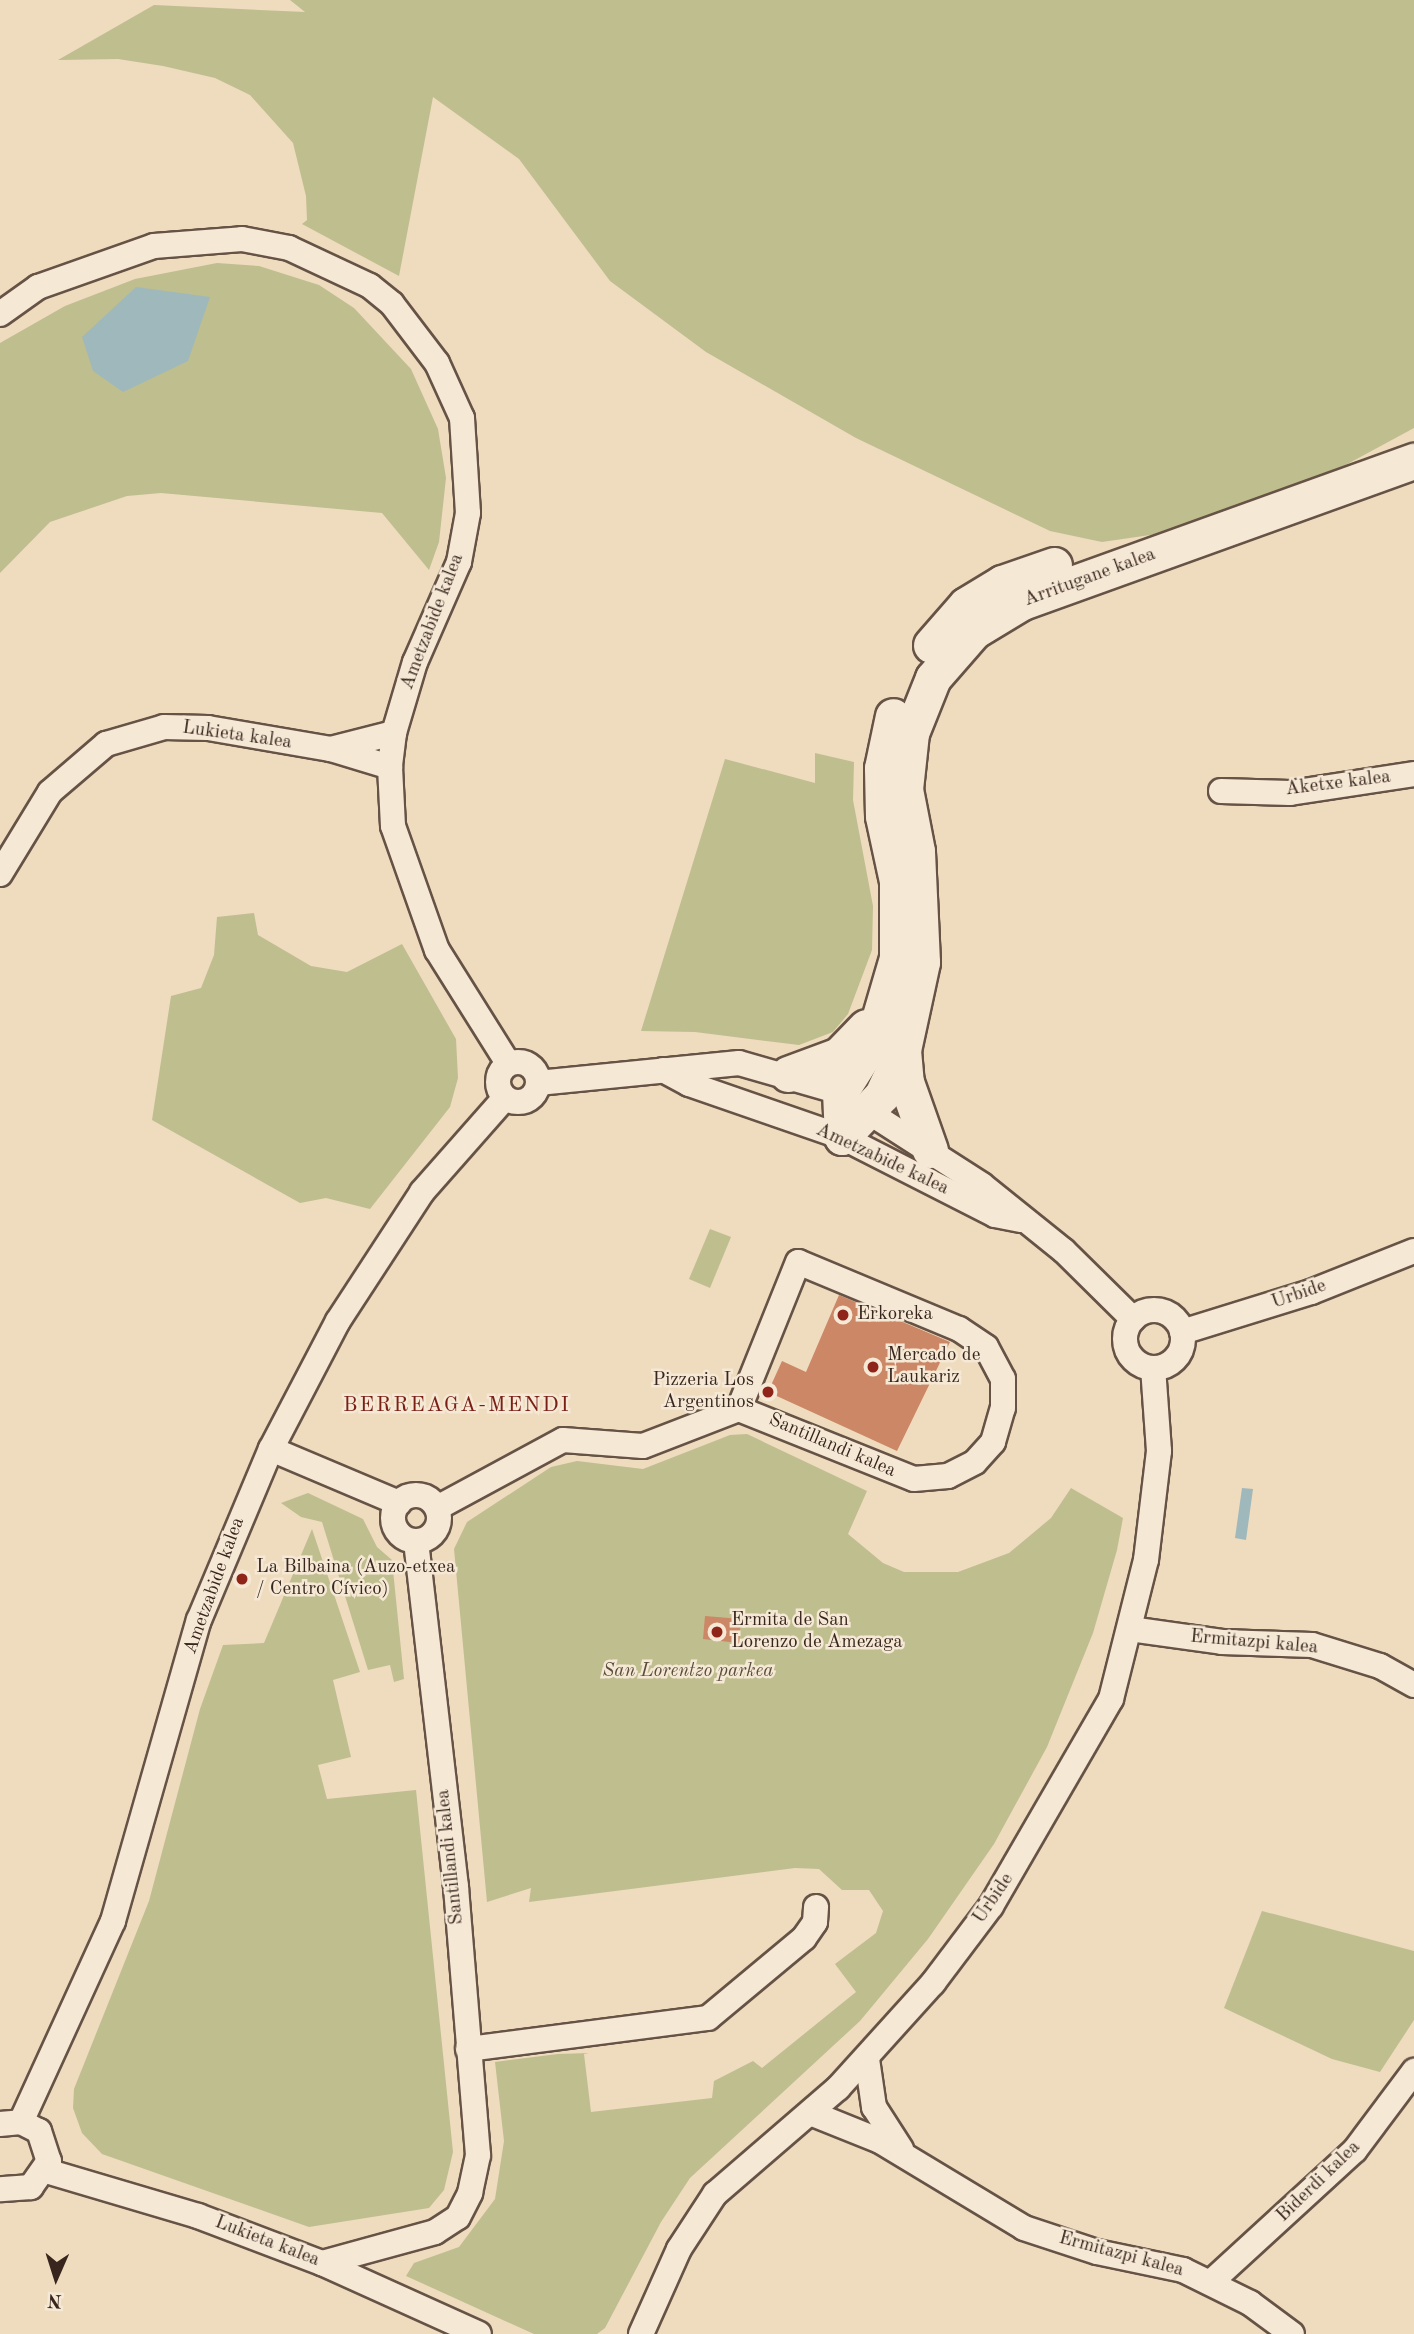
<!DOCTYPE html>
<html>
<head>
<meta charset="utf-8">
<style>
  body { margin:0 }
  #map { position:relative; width:1414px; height:2334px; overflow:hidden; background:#efdbbe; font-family:"Old Standard TT",serif }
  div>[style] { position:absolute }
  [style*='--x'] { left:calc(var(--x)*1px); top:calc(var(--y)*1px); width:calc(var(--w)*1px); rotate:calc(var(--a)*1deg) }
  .green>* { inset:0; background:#bfbe8e }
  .water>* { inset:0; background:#9fb8bc }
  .building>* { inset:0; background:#cb8766 }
  .roads { filter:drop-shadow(2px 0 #665346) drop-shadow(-2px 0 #665346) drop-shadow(0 2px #665346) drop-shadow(0 -2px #665346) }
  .street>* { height:24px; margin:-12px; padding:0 12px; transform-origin:12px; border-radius:12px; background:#f5e8d5 }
  .street>.ring { margin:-12px; padding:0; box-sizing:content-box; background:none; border:24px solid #f5e8d5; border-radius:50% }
  .secondary>* { height:35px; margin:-17.5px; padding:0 17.5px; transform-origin:17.5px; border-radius:17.5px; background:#f5e8d5 }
  .dots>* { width:19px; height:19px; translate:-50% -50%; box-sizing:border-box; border:4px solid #f5e8d5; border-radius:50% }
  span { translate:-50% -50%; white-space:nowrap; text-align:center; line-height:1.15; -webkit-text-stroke:5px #f5e8d5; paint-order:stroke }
  .street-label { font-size:19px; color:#38261e }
  .poi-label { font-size:19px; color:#38261e }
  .left { translate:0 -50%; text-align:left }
  .right { translate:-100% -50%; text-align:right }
  .park-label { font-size:19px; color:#5a4c3a; font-style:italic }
  .neighbourhood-label { font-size:21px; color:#7a1f14; letter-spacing:2px }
  .north { position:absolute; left:21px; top:2243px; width:70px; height:70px; -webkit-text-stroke:5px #f5e8d5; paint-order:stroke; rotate:183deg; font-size:19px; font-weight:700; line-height:28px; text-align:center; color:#38261e }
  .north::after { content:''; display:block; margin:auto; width:24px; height:32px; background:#38261e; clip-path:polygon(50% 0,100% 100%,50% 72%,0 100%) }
</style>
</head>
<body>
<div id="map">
  <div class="green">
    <i style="clip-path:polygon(290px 0,1414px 0,1414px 428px,1316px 481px,1157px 534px,1102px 542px,1050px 531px,856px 438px,706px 352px,610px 281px,519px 159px,433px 97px,399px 276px,302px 224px,307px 220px,306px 196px,293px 143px,250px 95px,215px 78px,163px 66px,118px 59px,58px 60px,154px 5px,305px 12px)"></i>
    <i style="clip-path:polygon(217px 263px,259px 266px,319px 285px,354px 308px,411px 369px,438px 429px,446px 478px,439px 542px,429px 570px,382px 513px,161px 493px,127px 496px,50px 522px,0 573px,0 343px,65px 306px,135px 279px)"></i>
    <i style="clip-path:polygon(815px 753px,854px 762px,853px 800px,873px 906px,872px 950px,848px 1014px,833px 1032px,799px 1045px,695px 1032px,641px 1031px,725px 759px,815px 783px)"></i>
    <i style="clip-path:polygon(254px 913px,258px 935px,311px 966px,347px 972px,402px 944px,456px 1039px,458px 1078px,450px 1107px,370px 1209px,326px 1198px,300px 1203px,152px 1120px,171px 996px,201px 988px,214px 955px,217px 917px)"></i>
    <i style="clip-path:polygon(710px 1229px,731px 1237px,710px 1288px,689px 1279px)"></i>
    <i style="clip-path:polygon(747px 1434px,867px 1491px,848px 1534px,883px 1563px,904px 1572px,958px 1572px,1009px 1553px,1051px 1518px,1071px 1488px,1123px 1518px,1117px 1550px,1093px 1633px,1047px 1747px,994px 1844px,928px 1939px,860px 2021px,690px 2178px,661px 2222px,605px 2328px,597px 2334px,534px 2334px,406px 2276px,414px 2263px,459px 2247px,495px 2199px,504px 2141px,495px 2062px,558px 2054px,589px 2053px,584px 2054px,591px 2112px,712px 2098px,714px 2081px,753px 2061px,762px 2068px,856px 1992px,835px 1964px,876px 1933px,883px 1911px,869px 1890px,842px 1890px,819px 1869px,795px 1868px,529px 1902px,531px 1888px,487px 1902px,454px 1549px,467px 1522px,551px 1467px,577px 1461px,643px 1469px,730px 1435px)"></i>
    <i style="clip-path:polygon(308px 1493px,363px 1519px,377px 1547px,392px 1560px,404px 1679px,394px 1682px,390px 1665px,368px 1670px,322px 1522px,301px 1517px,281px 1503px)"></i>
    <i style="clip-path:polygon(312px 1529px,360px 1672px,333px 1680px,351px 1757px,318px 1765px,327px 1799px,416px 1790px,453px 2152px,444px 2190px,429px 2208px,309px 2227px,102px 2154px,82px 2133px,73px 2108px,74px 2089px,149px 1901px,200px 1709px,223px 1645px,264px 1643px)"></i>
    <i style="clip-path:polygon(1262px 1911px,1414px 1951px,1414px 2020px,1380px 2072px,1332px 2059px,1224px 2008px)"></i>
  </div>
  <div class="water">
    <i style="clip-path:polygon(136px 287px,210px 297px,188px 361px,123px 392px,93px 371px,82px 337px)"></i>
    <i style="clip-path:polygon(1242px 1488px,1253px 1489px,1246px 1540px,1235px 1538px)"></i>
  </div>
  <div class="building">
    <i style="clip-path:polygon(839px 1295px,950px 1342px,897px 1451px,768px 1392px,782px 1361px,806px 1372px)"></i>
    <i style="clip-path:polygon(705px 1616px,741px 1619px,739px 1643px,703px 1639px)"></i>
  </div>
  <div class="roads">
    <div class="street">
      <i style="--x:0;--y:314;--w:47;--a:-35.4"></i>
      <i style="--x:38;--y:287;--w:123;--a:-19.5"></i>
      <i style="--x:154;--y:246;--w:88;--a:-4.5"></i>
      <i style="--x:242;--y:239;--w:48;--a:10.8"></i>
      <i style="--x:289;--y:248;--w:89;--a:25.1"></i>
      <i style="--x:370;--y:286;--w:28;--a:39"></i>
      <i style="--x:392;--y:304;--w:74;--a:52.7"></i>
      <i style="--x:437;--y:363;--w:60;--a:65.6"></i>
      <i style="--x:462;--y:418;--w:95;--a:86.4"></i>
      <i style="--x:468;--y:513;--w:50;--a:100.4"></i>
      <i style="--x:459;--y:562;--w:109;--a:113.7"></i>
      <i style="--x:415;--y:662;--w:74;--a:106.5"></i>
      <i style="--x:394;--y:733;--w:34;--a:97"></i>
      <i style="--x:390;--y:767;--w:59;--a:87.1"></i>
      <i style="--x:393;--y:826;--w:132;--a:70.5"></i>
      <i style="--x:437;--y:950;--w:133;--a:57.9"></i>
      <i style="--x:331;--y:749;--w:65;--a:-14.3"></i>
      <i style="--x:1221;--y:791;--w:69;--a:1.7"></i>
      <i style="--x:1290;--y:793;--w:125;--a:-8.7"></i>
      <i style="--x:0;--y:874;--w:96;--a:-58.6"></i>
      <i style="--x:50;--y:792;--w:74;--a:-40.6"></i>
      <i style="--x:106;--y:744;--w:60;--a:-16.3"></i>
      <i style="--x:164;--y:727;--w:44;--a:1.3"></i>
      <i style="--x:208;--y:728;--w:125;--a:9.7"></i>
      <i style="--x:331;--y:749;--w:62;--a:17"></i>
      <i class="ring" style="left:498px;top:1062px;width:16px;height:16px"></i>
      <i style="--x:663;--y:1070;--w:30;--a:28"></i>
      <i style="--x:689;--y:1084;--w:162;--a:19.1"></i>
      <i style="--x:842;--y:1137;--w:172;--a:27"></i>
      <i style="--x:995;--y:1215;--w:26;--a:11"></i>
      <i style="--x:538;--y:1083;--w:202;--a:-5.7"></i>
      <i style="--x:739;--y:1063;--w:105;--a:16"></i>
      <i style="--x:870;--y:1113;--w:133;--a:32.7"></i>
      <i style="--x:982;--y:1185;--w:105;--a:38.8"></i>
      <i style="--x:1064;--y:1251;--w:97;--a:44.6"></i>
      <i class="ring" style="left:1125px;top:1310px;width:34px;height:34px"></i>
      <i style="--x:1182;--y:1332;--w:135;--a:-17.2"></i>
      <i style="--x:1311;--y:1292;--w:111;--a:-21.7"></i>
      <i style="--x:271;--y:1449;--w:139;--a:22.9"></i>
      <i class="ring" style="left:393px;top:1495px;width:22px;height:22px"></i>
      <i style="--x:437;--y:1508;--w:143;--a:-28.4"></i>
      <i style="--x:563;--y:1440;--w:80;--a:4.3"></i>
      <i style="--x:643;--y:1446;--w:103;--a:-21.1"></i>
      <i style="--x:739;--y:1409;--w:188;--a:21.8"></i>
      <i style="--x:914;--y:1479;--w:34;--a:-5"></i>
      <i style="--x:948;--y:1476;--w:30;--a:-27"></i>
      <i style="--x:975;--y:1462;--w:27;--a:-48"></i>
      <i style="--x:993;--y:1442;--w:35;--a:-74"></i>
      <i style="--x:1003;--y:1408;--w:29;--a:-90"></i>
      <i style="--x:1003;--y:1379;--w:36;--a:-118"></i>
      <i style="--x:986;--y:1347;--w:32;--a:-146"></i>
      <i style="--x:959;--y:1329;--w:174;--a:-157.4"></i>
      <i style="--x:798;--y:1262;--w:158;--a:111.9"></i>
      <i style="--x:1130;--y:1629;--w:93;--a:8"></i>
      <i style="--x:1222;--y:1642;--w:90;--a:1.9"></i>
      <i style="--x:1312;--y:1645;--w:71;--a:17.2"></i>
      <i style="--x:1380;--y:1666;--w:39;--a:29"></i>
      <i style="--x:468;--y:2049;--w:242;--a:-7.4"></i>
      <i style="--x:708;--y:2018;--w:125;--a:-39.8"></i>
      <i style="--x:804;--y:1938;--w:19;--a:-55"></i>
      <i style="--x:815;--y:1922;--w:15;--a:-86"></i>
      <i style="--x:867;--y:2059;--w:49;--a:81.7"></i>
      <i style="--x:874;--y:2107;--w:50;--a:57.3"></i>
      <i style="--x:813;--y:2114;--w:72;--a:21.9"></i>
      <i style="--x:880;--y:2141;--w:168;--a:31.1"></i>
      <i style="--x:1024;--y:2228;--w:77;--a:18.2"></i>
      <i style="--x:1097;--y:2252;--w:88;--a:11.8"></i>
      <i style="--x:1183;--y:2270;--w:75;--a:26.2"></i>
      <i style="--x:1250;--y:2303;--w:52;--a:36.4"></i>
      <i style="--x:21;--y:2122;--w:221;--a:-65.4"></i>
      <i style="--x:113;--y:1921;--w:313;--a:-74.1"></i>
      <i style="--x:199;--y:1620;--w:186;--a:-67.2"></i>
      <i style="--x:271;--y:1449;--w:144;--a:-62.4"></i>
      <i style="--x:338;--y:1321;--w:154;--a:-56.9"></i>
      <i style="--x:422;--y:1192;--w:125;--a:-48.6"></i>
      <i style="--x:0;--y:2124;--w:21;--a:-5"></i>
      <i style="--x:21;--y:2122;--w:20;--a:27"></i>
      <i style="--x:39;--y:2131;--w:32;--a:72"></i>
      <i style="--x:49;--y:2161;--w:32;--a:125"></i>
      <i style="--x:31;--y:2187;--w:31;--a:176"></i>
      <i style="--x:46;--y:2171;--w:159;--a:16.5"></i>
      <i style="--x:198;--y:2216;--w:133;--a:20.8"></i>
      <i style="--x:322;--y:2263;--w:172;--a:24.3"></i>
      <i style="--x:322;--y:2263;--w:117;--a:-15.3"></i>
      <i style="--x:435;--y:2232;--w:27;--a:-33"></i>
      <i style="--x:458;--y:2217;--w:27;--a:-63"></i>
      <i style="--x:470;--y:2193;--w:39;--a:-78"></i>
      <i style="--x:478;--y:2155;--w:269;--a:-94.7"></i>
      <i style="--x:456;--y:1887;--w:348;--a:-96.6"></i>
      <i style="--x:1211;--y:2282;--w:195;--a:-42.5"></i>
      <i style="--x:1355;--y:2150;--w:99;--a:-53.2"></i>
      <i style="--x:641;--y:2334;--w:93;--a:-65.9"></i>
      <i style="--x:679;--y:2249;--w:66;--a:-56.8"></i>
      <i style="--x:715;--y:2194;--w:162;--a:-40.8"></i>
      <i style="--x:838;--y:2088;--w:142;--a:-47.9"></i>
      <i style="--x:933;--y:1983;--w:96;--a:-53"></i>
      <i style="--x:991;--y:1906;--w:239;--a:-59.9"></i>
      <i style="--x:1111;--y:1699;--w:143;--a:-75.9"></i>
      <i style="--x:1146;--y:1560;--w:110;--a:-83.2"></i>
      <i style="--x:1159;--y:1451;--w:83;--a:-94.1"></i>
    </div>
    <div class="secondary">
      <i style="--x:931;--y:645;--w:53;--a:-48.8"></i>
      <i style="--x:966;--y:605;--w:42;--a:-31.4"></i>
      <i style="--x:1002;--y:583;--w:55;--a:-19.1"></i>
      <i style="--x:903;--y:1050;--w:32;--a:85"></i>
      <i style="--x:906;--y:1082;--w:72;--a:70.6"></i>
      <i style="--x:788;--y:1074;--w:54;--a:-20.4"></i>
      <i style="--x:839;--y:1055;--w:39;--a:-46"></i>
      <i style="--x:842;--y:1137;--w:58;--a:-46.4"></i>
      <i style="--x:882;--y:1095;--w:50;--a:-65"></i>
      <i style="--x:903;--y:1050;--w:90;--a:-77.8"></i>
      <i style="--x:922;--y:962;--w:111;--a:-92.6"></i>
      <i style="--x:917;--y:851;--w:63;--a:-101"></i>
      <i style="--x:905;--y:789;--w:56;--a:-83.9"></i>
      <i style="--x:911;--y:733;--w:59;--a:-68.2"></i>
      <i style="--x:933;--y:678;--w:62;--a:-48.9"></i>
      <i style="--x:974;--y:631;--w:56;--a:-31.1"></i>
      <i style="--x:1022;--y:602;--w:417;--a:-19.8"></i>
      <i style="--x:842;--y:1137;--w:45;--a:-92.5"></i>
      <i style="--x:840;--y:1092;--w:62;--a:-57.6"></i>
      <i style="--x:873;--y:1040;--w:85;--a:-73.7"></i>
      <i style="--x:897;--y:958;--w:77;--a:-90"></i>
      <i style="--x:897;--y:881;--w:66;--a:-102.2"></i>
      <i style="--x:883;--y:816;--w:48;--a:-91.2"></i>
      <i style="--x:882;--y:768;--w:53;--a:-78.1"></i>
    </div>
  </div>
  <div class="dots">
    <i style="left:843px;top:1315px;background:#8f2418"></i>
    <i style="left:873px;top:1367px;background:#8f2418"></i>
    <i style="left:768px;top:1392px;background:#8f2418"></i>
    <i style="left:242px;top:1579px;background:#8f2418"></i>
    <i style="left:717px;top:1632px;background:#8f2418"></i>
  </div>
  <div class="street-label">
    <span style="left:1090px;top:578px;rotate:-20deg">Arritugane kalea</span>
    <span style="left:433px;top:622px;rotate:-69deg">Ametzabide kalea</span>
    <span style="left:237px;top:736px;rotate:8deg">Lukieta kalea</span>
    <span style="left:1338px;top:784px;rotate:-7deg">Aketxe kalea</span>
    <span style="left:882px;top:1160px;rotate:25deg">Ametzabide kalea</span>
    <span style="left:1299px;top:1295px;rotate:-19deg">Urbide</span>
    <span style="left:832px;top:1446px;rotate:23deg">Santillandi kalea</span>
    <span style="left:215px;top:1586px;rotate:-70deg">Ametzabide kalea</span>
    <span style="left:1254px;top:1643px;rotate:5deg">Ermitazpi kalea</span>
    <span style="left:451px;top:1857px;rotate:-96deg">Santillandi kalea</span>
    <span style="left:994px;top:1899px;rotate:-56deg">Urbide</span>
    <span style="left:1319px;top:2182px;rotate:-44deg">Biderdi kalea</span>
    <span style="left:267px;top:2242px;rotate:21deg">Lukieta kalea</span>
    <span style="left:1121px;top:2255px;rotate:15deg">Ermitazpi kalea</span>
  </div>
  <div class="poi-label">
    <span class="left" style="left:857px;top:1315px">Erkoreka</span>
    <span class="left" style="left:887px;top:1367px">Mercado de<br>Laukariz</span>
    <span class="right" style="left:754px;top:1392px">Pizzeria Los<br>Argentinos</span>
    <span class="left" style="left:256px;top:1579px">La Bilbaina (Auzo-etxea<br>/ Centro Cívico)</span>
    <span class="left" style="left:731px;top:1632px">Ermita de San<br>Lorenzo de Amezaga</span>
  </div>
  <div class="park-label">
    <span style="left:688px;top:1672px">San Lorentzo parkea</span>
  </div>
  <div class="neighbourhood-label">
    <span style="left:457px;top:1406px">BERREAGA-MENDI</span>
  </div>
  <div class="north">N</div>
</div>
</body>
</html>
